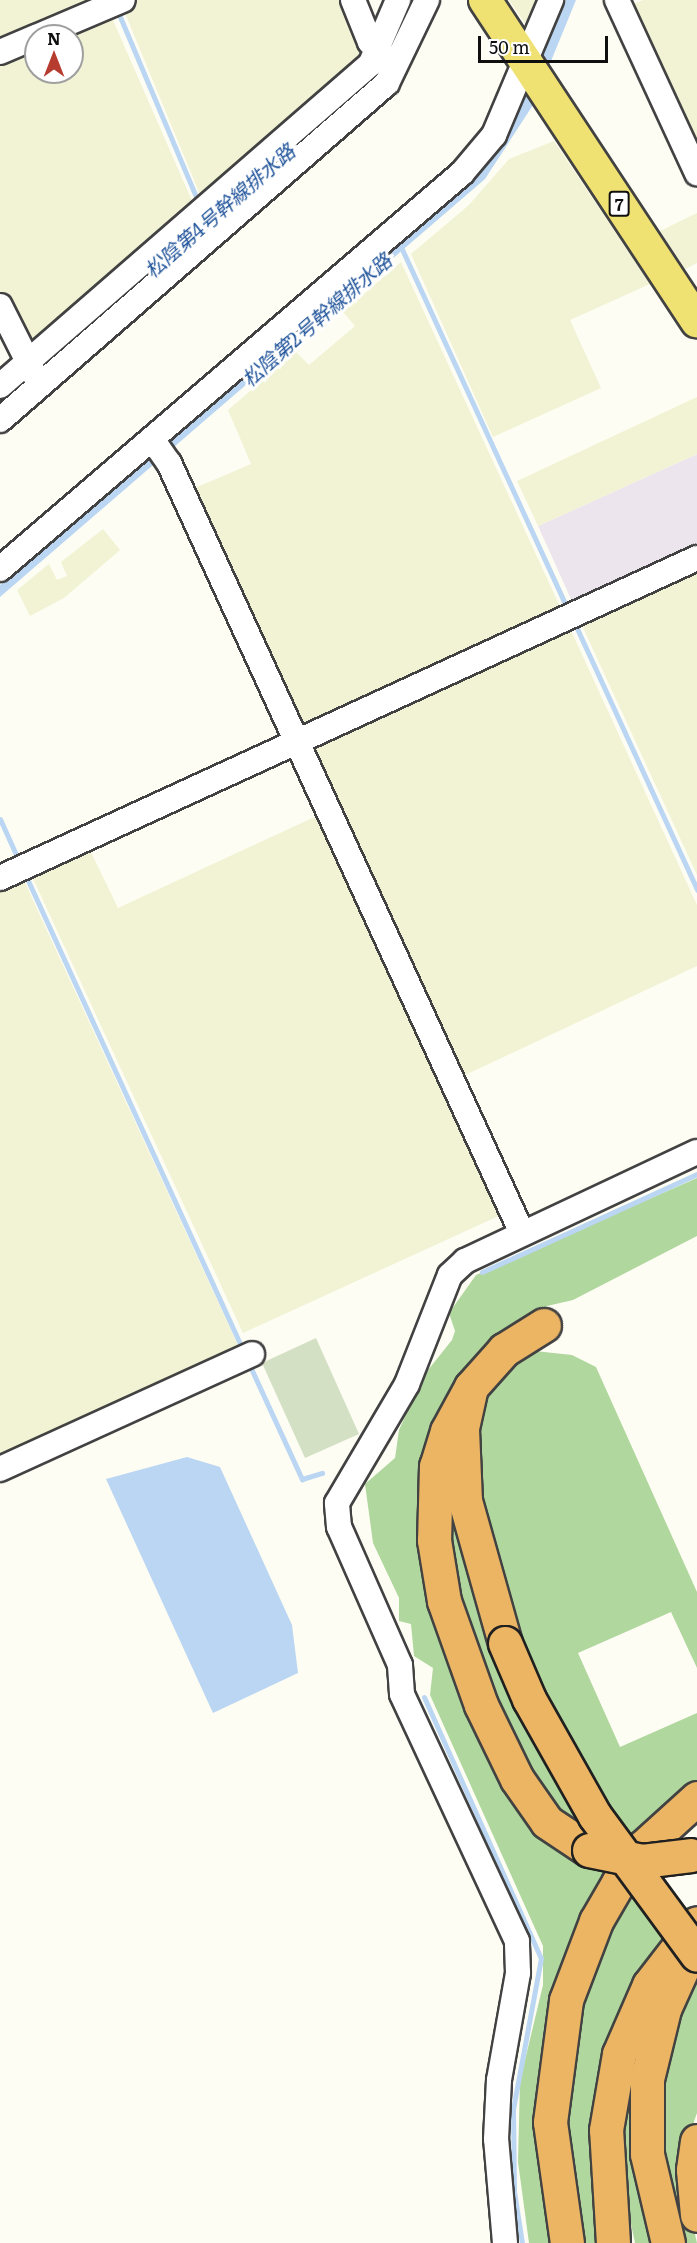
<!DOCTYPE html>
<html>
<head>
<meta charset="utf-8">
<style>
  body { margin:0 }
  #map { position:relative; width:697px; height:2243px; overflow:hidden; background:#fefdf3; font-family:Literata,"Noto Sans JP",serif }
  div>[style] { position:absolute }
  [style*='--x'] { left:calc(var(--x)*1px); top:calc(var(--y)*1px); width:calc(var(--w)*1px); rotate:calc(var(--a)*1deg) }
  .industrial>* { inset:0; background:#ede5ed }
  .farmland>* { inset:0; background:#f1f3d4 }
  .forest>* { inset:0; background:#b0d79e }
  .cemetery>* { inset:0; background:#d3e0c4 }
  .water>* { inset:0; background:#bad6f2 }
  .stream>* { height:5px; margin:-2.5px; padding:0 2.5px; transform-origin:2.5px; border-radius:2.5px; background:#bad6f2 }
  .roads { filter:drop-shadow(2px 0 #424242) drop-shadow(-2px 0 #424242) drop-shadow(0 2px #424242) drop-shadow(0 -2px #424242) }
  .minor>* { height:24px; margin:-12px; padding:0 12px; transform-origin:12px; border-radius:12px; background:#fff }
  .major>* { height:32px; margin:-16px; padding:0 16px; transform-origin:16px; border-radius:16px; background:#efe272 }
  .highway>* { height:33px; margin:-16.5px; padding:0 16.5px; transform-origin:16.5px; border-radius:16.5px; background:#ebb564 }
  .bridges { filter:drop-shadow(2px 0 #202020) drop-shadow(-2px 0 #202020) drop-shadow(0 2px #202020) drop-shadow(0 -2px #202020) }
  .highway-bridge>* { height:33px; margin:-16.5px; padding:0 16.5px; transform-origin:16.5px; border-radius:16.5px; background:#ebb564 }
  span { translate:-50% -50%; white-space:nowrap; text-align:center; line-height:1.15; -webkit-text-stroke:6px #fff; paint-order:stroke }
  .shield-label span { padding:2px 4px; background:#fff; border:2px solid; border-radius:4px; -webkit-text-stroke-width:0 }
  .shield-label { font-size:16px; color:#0f0f0f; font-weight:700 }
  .water-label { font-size:20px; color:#20549a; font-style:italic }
  .north { position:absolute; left:24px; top:24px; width:60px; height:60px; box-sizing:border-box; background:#fff; border:2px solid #9f9f9f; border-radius:50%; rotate:0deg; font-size:16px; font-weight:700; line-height:24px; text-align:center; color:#0f0f0f }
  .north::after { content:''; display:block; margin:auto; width:21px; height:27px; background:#b73c30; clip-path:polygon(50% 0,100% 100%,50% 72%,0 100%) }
  .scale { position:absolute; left:478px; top:36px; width:130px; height:27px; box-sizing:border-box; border:3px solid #0f0f0f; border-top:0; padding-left:8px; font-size:18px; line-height:21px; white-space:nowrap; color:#0f0f0f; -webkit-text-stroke:4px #fff; paint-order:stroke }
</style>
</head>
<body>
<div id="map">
  <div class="industrial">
    <i style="clip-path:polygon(697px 454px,697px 551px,575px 608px,538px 526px)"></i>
  </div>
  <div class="farmland">
    <i style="clip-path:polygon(0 0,105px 0,0 45px)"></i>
    <i style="clip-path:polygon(137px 0,344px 0,367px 56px,203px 202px,122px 6px)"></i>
    <i style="clip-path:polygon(509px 0,546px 0,528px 28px)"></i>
    <i style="clip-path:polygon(643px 0,697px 0,697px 154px,629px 6px)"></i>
    <i style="clip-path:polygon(109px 11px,196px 210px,26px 353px,0 291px,0 56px,36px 41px,36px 72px,72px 72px,72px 36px,49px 36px)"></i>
    <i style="clip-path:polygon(554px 141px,650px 284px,570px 320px,601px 388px,493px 437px,411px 254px,469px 205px,509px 159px)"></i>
    <i style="clip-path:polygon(697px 213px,697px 263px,685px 269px,660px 231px)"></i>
    <i style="clip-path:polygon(401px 262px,563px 613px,300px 734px,188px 491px,251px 464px,228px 410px,296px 352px,309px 365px,355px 326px,343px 312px)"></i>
    <i style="clip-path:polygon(697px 397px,697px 454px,538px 526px,517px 481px)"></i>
    <i style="clip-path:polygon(103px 529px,120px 550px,64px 598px,30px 616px,17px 590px,49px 564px,57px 580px,67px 576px,61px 562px)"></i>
    <i style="clip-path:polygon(697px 565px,697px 875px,579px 619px)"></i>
    <i style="clip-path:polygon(568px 624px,697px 905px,697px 966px,459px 1078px,306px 746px)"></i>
    <i style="clip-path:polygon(321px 814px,503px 1214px,243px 1333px,29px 870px,87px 844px,118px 908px)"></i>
    <i style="clip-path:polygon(21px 874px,241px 1352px,0 1462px,0 883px)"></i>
  </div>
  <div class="forest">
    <i style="clip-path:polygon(697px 1178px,697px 1236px,573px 1300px,547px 1306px,494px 1343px,427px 1457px,486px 1740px,615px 1868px,576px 1941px,558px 2243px,529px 2243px,518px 2162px,520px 2081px,543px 1985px,543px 1946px,430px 1695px,433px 1668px,414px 1656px,411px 1624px,399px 1621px,399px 1598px,373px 1543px,365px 1484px,395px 1458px,399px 1430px,424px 1375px,452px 1340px,455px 1331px,449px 1313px,476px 1275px)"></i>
    <i style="clip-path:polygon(535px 1351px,572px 1355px,596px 1367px,697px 1592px,697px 1668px,671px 1612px,578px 1653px,620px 1747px,697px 1713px,697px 1784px,630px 1846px,513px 1639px,476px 1496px,478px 1424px,487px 1394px,501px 1373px)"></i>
    <i style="clip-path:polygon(452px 1457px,458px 1509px,600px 1841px,545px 1800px,490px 1698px,448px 1563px)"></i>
    <i style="clip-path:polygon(630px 1880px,668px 1932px,594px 2118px,592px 2193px,598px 2243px,577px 2243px,563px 2158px,577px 1993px)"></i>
    <i style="clip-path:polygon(697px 1961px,697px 2113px,690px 2133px,685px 2190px,697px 2243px,685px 2243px,667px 2181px,662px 2100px,668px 2038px)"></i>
    <i style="clip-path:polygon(639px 2029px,659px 2243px,635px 2243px,622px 2181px,620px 2137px)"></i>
  </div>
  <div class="cemetery">
    <i style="clip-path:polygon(316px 1338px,359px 1434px,305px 1458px,262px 1363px)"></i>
  </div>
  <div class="water">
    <i style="clip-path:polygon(566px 0,576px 0,533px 105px,485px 179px,0 597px,0 585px,477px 174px,518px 113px)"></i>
    <i style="clip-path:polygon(187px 1457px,220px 1467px,292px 1625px,298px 1673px,213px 1713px,106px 1479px)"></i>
  </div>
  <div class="stream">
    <i style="--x:118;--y:12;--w:208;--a:67.1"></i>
    <i style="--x:401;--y:247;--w:400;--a:65.3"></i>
    <i style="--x:0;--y:401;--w:13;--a:-39"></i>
    <i style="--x:574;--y:622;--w:295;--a:65.3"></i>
    <i style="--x:0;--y:819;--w:46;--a:65.7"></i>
    <i style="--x:25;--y:874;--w:521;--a:65.4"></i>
    <i style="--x:482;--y:1272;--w:236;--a:-24.5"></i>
    <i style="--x:249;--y:1364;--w:127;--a:65.3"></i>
    <i style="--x:302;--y:1479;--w:21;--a:-17"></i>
    <i style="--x:424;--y:1697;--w:286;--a:65.9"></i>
    <i style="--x:541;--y:1958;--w:154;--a:100.5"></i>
    <i style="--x:513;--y:2109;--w:82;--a:89.3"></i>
    <i style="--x:514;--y:2191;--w:53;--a:81.3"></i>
  </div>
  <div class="roads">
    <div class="minor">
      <i style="--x:353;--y:0;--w:45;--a:68"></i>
      <i style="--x:370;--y:42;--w:23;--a:43"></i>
      <i style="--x:617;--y:0;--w:191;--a:65.2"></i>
      <i style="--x:38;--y:36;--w:92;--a:-23"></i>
      <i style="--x:0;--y:52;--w:39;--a:-23"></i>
      <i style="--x:0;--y:306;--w:78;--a:63.4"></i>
      <i style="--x:0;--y:386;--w:492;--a:-41"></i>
      <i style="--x:371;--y:63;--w:69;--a:-66.8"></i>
      <i style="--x:0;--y:420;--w:513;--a:-41.05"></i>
      <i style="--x:387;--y:83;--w:92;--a:-64.3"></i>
      <i style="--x:152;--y:439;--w:29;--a:55"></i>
      <i style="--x:169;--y:463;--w:847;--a:65.37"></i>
      <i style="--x:0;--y:569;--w:608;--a:-40.6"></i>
      <i style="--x:462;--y:173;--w:50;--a:-49.9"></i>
      <i style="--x:494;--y:135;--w:147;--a:-67.1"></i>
      <i style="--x:0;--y:878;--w:767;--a:-24.66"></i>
      <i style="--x:0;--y:1469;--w:277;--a:-24.5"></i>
      <i style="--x:505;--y:2243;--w:104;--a:-94.9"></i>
      <i style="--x:496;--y:2139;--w:59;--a:-87.1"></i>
      <i style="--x:499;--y:2080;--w:109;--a:-79.9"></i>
      <i style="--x:518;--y:1973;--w:32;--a:-92"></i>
      <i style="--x:517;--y:1941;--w:272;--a:-115"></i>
      <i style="--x:402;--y:1694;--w:29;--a:-94"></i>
      <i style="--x:400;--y:1665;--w:151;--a:-113.8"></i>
      <i style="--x:339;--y:1527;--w:24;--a:-95"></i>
      <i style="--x:337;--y:1503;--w:138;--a:-59.5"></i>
      <i style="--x:407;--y:1384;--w:117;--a:-68.5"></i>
      <i style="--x:450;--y:1275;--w:21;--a:-43"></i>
      <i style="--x:465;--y:1261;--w:256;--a:-25.2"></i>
    </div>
    <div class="major">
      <i style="--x:485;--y:0;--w:385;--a:56.6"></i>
    </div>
    <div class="highway">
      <i style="--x:471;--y:1387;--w:50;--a:118.6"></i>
      <i style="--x:447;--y:1431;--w:37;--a:107"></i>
      <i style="--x:436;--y:1466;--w:74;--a:91.5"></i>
      <i style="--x:434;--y:1540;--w:62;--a:80.7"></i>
      <i style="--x:444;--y:1601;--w:110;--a:70.4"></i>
      <i style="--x:481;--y:1705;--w:82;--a:64.1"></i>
      <i style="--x:517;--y:1779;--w:52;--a:55.1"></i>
      <i style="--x:547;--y:1822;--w:50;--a:33.7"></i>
      <i style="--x:505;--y:1643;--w:148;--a:-105.7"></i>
      <i style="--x:465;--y:1501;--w:73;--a:-92.4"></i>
      <i style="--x:462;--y:1428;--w:42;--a:-77.6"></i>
      <i style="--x:471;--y:1387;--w:50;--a:-48.3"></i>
      <i style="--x:504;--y:1350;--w:47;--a:-32"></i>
      <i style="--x:697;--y:2141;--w:29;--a:98"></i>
      <i style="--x:693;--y:2170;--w:45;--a:84.9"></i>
      <i style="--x:567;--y:2243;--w:122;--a:-98"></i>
      <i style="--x:550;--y:2122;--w:123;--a:-82.5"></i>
      <i style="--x:566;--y:2000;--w:85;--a:-69.2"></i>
      <i style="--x:596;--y:1921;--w:44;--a:-59.9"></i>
      <i style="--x:618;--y:1883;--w:44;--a:-55.2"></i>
      <i style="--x:643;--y:1847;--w:73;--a:-42.2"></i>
      <i style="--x:613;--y:2243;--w:113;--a:-93.5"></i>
      <i style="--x:606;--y:2130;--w:77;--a:-80.3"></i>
      <i style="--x:619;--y:2054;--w:75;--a:-66.5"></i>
      <i style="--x:649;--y:1985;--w:78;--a:-52.3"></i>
      <i style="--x:668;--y:2243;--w:91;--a:-103.3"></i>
      <i style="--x:647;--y:2154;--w:75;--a:-90"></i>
      <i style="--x:647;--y:2079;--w:72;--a:-76.3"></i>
      <i style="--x:664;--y:2009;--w:56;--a:-65.7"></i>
    </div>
  </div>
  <div class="bridges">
    <div class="highway-bridge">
      <i style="--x:505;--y:1643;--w:61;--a:66.8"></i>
      <i style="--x:529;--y:1699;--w:134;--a:60.6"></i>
      <i style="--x:595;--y:1816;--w:172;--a:53.7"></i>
      <i style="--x:589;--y:1850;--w:54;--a:11.7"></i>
      <i style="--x:642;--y:1861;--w:49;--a:-7"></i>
    </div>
  </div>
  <div class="shield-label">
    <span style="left:619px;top:204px">7</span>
  </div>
  <div class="water-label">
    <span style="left:219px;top:210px;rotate:-41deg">松陰第4号幹線排水路</span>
    <span style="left:316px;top:319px;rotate:-41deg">松陰第2号幹線排水路</span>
  </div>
  <div class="north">N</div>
  <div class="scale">50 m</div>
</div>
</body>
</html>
